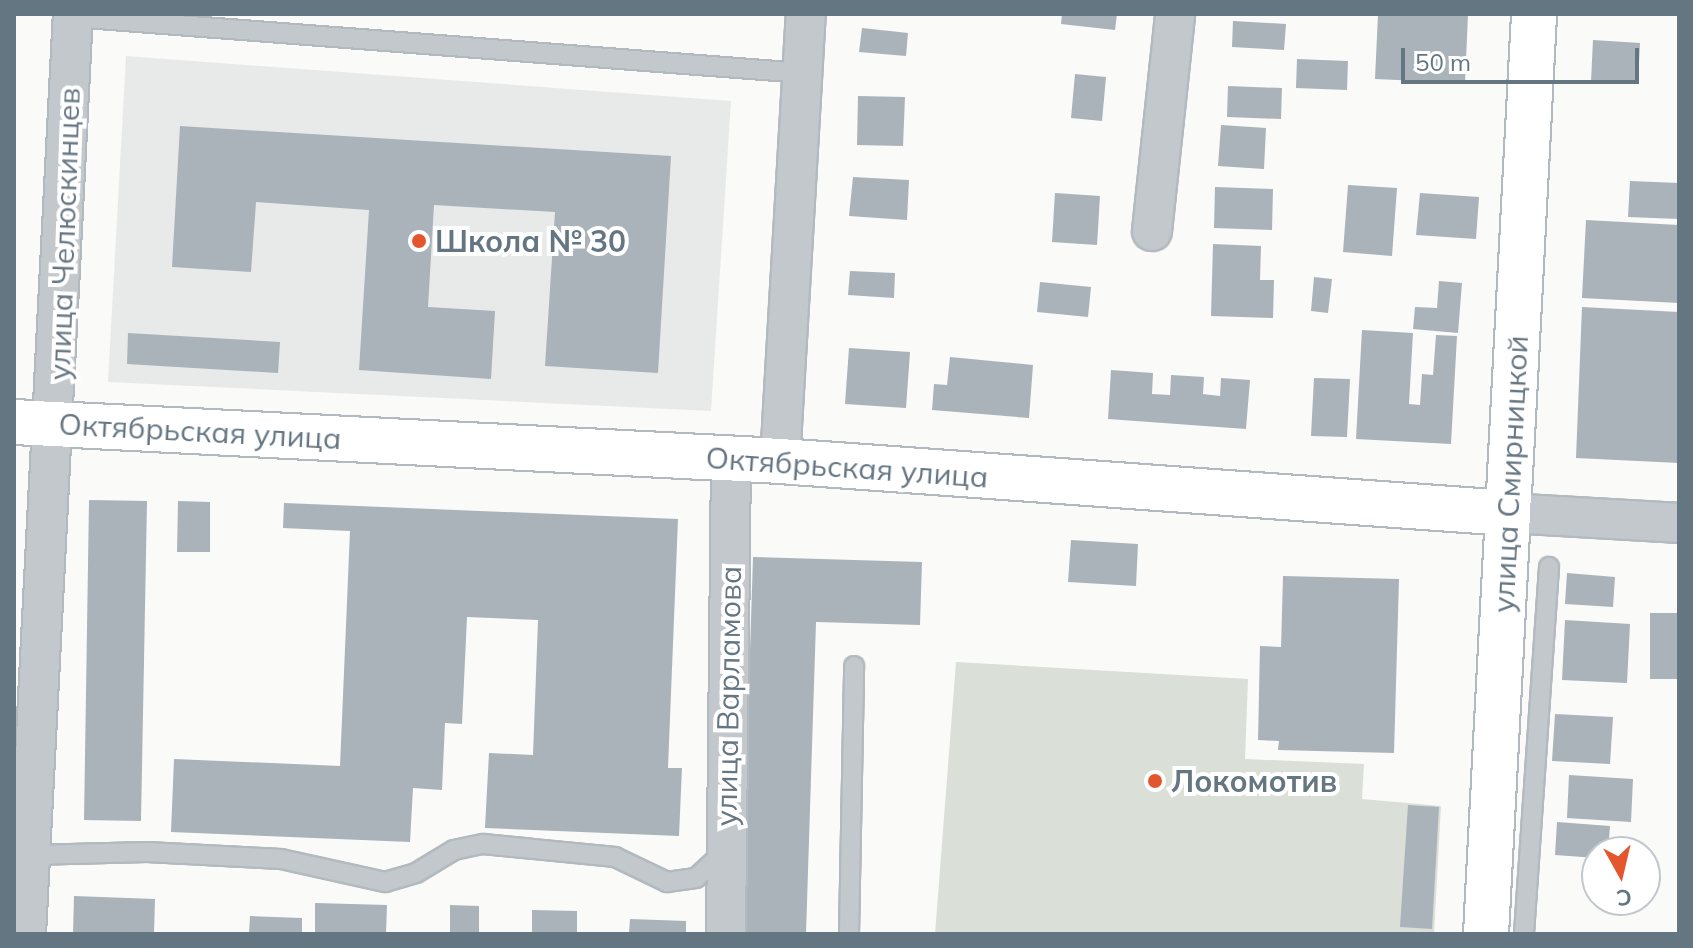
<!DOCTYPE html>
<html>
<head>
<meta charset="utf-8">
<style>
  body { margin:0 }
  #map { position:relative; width:1693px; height:948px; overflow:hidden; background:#fafaf8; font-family:Mulish,sans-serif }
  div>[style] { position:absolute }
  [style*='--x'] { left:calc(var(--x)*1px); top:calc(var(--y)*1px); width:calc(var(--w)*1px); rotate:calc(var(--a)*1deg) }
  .built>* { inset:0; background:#e8e9e9 }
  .green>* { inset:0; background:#dadfd7 }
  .building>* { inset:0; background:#aab3b9 }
  .roads { filter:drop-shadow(2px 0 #b3babf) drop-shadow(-2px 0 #b3babf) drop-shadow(0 2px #b3babf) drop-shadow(0 -2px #b3babf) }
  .lane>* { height:18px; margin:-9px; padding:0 9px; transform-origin:9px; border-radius:9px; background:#c3c8cc }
  .street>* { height:38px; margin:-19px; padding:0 19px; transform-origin:19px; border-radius:19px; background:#c3c8cc }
  .secondary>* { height:44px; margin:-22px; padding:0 22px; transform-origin:22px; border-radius:22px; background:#fff }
  .primary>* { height:44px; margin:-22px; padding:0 22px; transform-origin:22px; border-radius:22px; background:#fff }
  .dots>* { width:22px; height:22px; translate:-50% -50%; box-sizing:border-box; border:4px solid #fff; border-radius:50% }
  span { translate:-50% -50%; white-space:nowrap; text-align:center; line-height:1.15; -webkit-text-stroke:8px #fff; paint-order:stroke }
  .street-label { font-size:30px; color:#657683 }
  .poi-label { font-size:30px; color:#657683; font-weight:700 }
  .left { translate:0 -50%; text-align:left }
  .frame { position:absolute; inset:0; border:16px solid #657683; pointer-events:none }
  .north { position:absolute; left:1581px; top:836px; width:80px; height:80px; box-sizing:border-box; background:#fff; border:2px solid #c1c8cd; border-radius:50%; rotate:172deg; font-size:22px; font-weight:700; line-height:32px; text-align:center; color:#657683 }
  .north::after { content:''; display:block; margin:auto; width:28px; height:36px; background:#e4572e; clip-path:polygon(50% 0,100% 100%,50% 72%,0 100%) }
  .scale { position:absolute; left:1401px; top:48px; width:238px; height:36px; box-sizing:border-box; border:4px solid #657683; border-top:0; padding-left:10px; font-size:24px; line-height:28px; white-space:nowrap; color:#657683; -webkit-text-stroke:6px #fff; paint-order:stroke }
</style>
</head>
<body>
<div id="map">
  <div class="built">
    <i style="clip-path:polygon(126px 56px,731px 101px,711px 411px,108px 382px)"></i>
  </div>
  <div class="green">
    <i style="clip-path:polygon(956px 662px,1248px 679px,1245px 759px,1364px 764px,1362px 799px,1441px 806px,1434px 934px,935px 934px)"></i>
  </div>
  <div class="building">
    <i style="clip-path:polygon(1062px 14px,1117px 14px,1115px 30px,1061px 24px)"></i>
    <i style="clip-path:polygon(1378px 14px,1468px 14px,1465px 83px,1375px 79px)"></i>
    <i style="clip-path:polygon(1233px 21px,1286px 24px,1284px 50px,1232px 47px)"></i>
    <i style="clip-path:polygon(862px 28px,908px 33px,906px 56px,859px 52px)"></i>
    <i style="clip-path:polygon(1593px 40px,1640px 43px,1638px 83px,1591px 81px)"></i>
    <i style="clip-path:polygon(1297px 59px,1348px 61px,1347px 90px,1296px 88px)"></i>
    <i style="clip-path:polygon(1075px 74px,1106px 77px,1102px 121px,1071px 118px)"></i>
    <i style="clip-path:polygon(1228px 86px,1282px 88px,1281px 119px,1227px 117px)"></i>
    <i style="clip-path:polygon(858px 96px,905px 97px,903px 146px,857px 145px)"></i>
    <i style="clip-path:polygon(1221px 125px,1266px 128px,1264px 169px,1218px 166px)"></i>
    <i style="clip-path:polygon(180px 126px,671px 156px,658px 373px,545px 366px,555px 212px,434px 205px,428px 307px,495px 311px,491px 379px,359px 370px,369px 210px,256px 202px,251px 272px,172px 267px)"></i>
    <i style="clip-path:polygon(853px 177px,909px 180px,907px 220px,849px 216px)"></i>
    <i style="clip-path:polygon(1630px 181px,1679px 183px,1679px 219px,1628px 217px)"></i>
    <i style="clip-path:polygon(1348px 185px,1397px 188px,1392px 256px,1343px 252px)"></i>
    <i style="clip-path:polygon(1215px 187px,1273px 189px,1272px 230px,1214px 228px)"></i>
    <i style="clip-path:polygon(1055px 193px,1100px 196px,1097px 245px,1052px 242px)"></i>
    <i style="clip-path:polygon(1420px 193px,1479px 197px,1476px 239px,1416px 235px)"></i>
    <i style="clip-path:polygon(1586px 220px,1679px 225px,1679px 303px,1582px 298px)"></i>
    <i style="clip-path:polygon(1213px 244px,1261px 246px,1260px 280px,1274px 280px,1273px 318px,1211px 316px)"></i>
    <i style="clip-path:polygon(850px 271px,895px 273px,894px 298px,848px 295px)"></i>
    <i style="clip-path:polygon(1314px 277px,1332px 279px,1328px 313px,1311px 311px)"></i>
    <i style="clip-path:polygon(1439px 281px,1462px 283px,1458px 333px,1413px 329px,1415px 307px,1437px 308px)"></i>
    <i style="clip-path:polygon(1040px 282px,1091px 287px,1088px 317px,1037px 312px)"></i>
    <i style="clip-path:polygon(1582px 307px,1679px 312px,1679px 463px,1576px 458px)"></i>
    <i style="clip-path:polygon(1362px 330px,1413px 333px,1409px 404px,1420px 405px,1422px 374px,1433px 375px,1436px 335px,1457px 336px,1451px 444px,1356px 439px)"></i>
    <i style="clip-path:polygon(128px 333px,280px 342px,278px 373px,127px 364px)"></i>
    <i style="clip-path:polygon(849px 348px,910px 352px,906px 408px,845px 404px)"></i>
    <i style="clip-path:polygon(950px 357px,1033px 365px,1029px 418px,932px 410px,934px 384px,947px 385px)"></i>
    <i style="clip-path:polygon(1111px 370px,1153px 373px,1152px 394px,1170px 395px,1171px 375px,1204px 377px,1203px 394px,1220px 396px,1221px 378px,1250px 380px,1246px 429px,1108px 419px)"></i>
    <i style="clip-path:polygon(1314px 378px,1350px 379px,1347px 437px,1311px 436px)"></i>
    <i style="clip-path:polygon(89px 500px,147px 501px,141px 821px,84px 820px)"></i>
    <i style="clip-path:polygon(178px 501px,210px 502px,210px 552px,177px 552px)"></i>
    <i style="clip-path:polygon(284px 503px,678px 519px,668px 768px,682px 768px,679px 836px,485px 828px,489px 753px,533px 755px,538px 620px,467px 617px,462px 724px,445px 723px,442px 790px,413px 788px,410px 842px,171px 832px,174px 759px,340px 766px,350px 531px,283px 528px)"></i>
    <i style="clip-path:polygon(1071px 540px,1138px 544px,1136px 586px,1068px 582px)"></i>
    <i style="clip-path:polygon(753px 557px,922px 562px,920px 625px,816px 622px,806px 934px,741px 934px)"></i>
    <i style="clip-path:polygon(1567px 573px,1615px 577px,1613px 607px,1565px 604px)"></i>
    <i style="clip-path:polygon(1283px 576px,1399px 579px,1394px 753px,1278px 750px,1279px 741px,1258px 740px,1260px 646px,1281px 647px)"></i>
    <i style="clip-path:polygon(1650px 613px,1679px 613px,1679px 679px,1650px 679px)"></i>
    <i style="clip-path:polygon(1565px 620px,1630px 624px,1627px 683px,1562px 680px)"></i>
    <i style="clip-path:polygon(1555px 714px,1613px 717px,1610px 764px,1552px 761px)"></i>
    <i style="clip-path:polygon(1569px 775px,1633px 779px,1631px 822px,1567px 818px)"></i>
    <i style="clip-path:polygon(1408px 805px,1439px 807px,1432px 929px,1400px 927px)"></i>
    <i style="clip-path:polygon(1557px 822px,1610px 826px,1608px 852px,1597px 852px,1597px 858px,1555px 855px)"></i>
    <i style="clip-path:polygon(74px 896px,155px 899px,154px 934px,73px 934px)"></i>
    <i style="clip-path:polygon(315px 903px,387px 905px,386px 934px,315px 934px)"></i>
    <i style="clip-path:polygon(450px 905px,479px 906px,479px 934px,450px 934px)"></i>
    <i style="clip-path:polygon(532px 910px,577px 911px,577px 934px,532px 934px)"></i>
    <i style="clip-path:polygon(250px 916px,302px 918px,302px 934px,249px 934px)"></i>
    <i style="clip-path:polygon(630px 919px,686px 921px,686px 934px,629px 934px)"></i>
  </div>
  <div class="roads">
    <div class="lane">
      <i style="--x:73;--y:17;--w:732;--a:4.39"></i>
      <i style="--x:31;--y:855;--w:116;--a:-1.5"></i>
      <i style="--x:147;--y:852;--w:134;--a:3"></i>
      <i style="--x:281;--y:859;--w:107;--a:12.5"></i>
      <i style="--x:385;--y:882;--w:32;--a:-16"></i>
      <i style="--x:416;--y:873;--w:44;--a:-31.2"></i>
      <i style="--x:454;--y:850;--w:30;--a:-12"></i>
      <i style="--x:483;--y:844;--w:133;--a:5.6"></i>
      <i style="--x:615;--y:857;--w:58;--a:25.7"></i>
      <i style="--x:667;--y:882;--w:29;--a:-8"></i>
      <i style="--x:696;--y:878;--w:40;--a:-43"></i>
      <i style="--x:849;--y:934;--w:268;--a:-88.9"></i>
      <i style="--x:1524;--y:934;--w:368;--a:-86.1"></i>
    </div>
    <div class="street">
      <i style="--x:1152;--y:231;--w:218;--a:-83.9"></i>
      <i style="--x:780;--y:461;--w:448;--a:-86.7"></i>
      <i style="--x:1507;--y:513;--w:172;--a:3.3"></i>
      <i style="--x:26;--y:934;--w:921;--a:-87.08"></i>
      <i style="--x:726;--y:934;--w:475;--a:-89.4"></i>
    </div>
    <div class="secondary">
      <i style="--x:14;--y:422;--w:767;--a:2.91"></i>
      <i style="--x:780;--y:461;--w:729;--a:4.09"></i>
    </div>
    <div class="primary">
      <i style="--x:1486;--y:934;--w:921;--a:-87.01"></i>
    </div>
  </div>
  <div class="dots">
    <i style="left:419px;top:241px;background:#e4572e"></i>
    <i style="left:1155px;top:781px;background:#e4572e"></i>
  </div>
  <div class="street-label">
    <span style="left:64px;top:234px;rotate:-88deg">улица Челюскинцев</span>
    <span style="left:200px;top:431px;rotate:3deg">Октябрьская улица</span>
    <span style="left:847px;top:467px;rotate:4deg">Октябрьская улица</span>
    <span style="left:1510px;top:474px;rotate:-87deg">улица Смирницкой</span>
    <span style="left:728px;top:696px;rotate:-89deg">улица Варламова</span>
  </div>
  <div class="poi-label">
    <span class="left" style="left:435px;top:241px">Школа № 30</span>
    <span class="left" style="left:1171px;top:781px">Локомотив</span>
  </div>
  <div class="frame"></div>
  <div class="north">С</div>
  <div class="scale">50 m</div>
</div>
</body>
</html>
